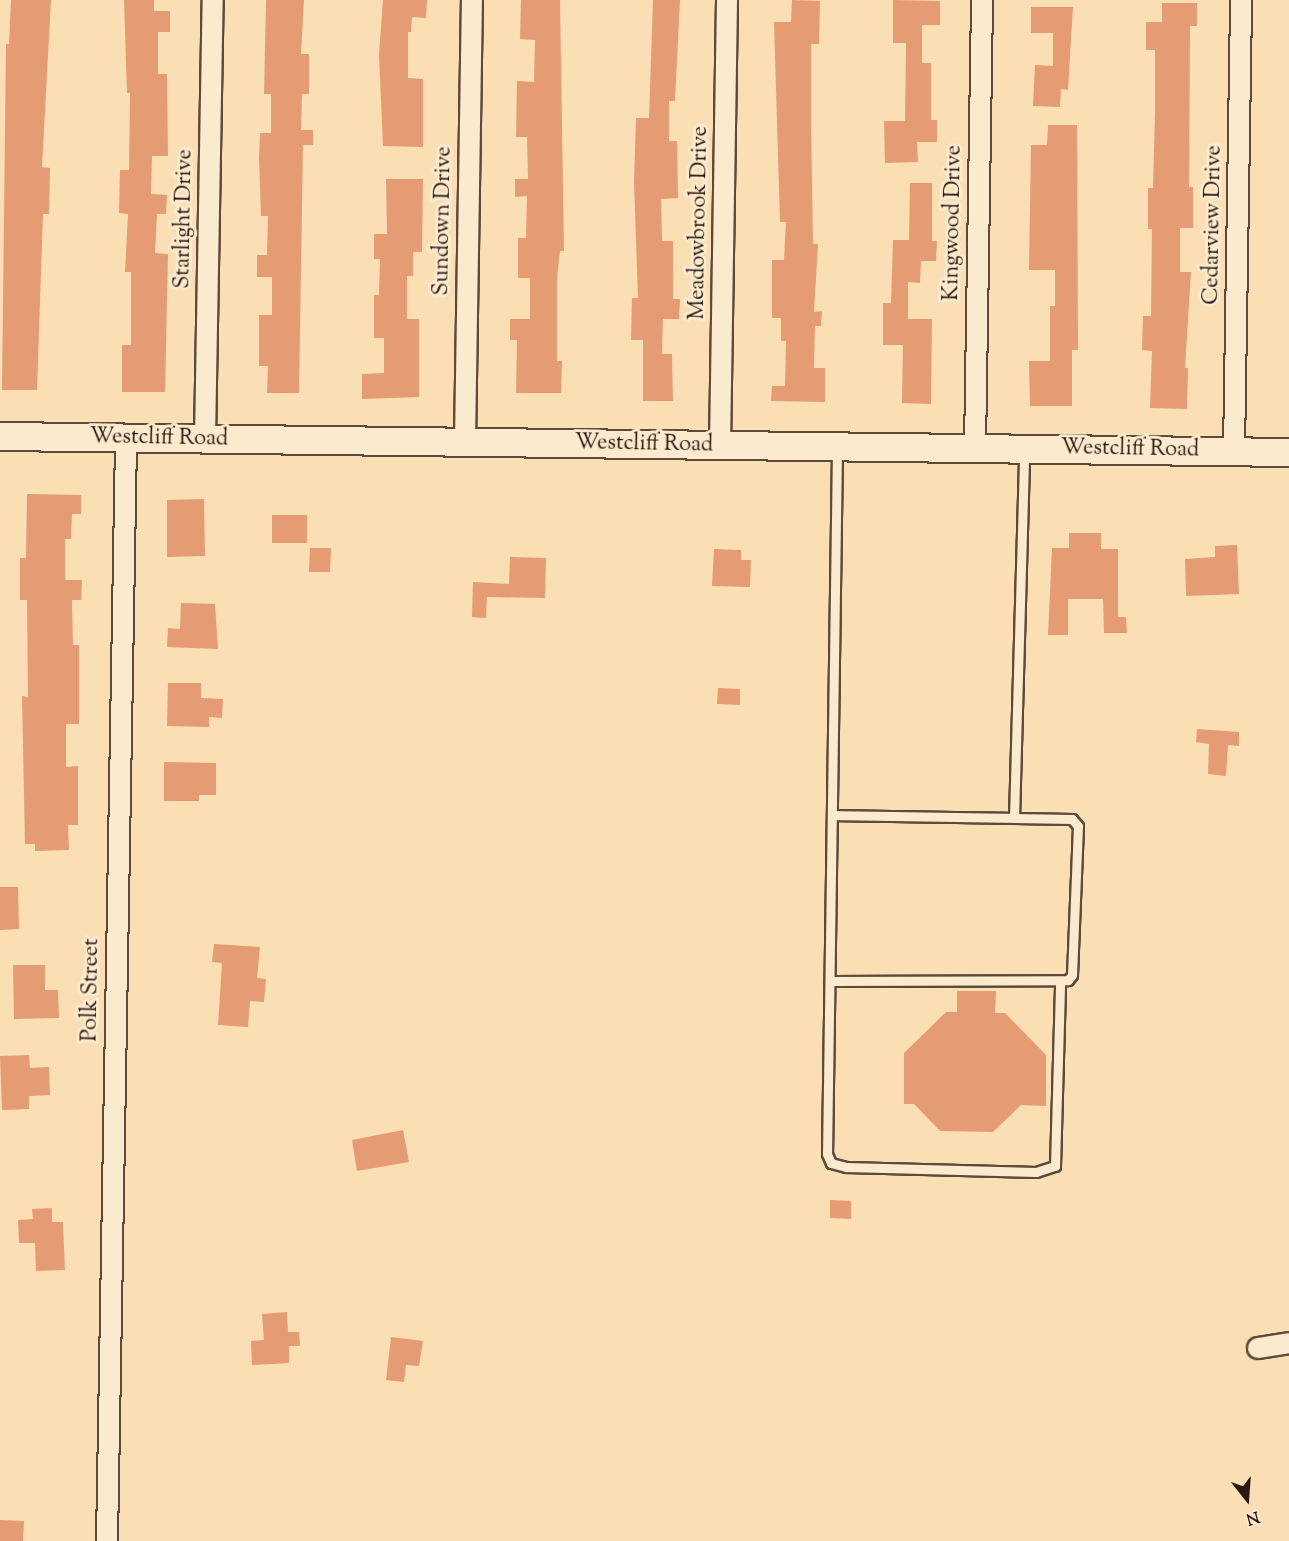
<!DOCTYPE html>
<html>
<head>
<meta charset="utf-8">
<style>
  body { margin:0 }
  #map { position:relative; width:1289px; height:1541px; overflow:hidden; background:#fadeb4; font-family:"Sorts Mill Goudy",serif }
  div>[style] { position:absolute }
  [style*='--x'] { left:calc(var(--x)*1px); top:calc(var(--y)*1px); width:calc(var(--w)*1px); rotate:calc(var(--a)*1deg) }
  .building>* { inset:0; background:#e59c75 }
  .roads { filter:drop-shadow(2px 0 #5d4a3a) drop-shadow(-2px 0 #5d4a3a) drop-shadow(0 2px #5d4a3a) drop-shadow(0 -2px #5d4a3a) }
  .lane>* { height:9px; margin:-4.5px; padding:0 4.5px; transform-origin:4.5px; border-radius:4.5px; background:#fceace }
  .street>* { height:20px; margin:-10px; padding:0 10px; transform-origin:10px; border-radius:10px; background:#fceace }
  .secondary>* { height:27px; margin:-13.5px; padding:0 13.5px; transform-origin:13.5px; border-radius:13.5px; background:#fceace }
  span { translate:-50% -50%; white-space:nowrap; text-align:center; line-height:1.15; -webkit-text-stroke:6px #fceace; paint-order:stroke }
  .street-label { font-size:22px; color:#291912 }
  .north { position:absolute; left:1217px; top:1469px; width:60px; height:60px; -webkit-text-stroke:4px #fceace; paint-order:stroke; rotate:163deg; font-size:16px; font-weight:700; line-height:24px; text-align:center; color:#291912 }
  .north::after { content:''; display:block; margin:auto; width:21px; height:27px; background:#291912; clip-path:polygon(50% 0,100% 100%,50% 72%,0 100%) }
</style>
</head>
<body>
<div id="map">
  <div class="building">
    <i style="clip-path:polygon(11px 0,51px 0,42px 167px,50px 168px,49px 214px,43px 214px,37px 390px,2px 390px,6px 44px,9px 44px)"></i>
    <i style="clip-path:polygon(124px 0,154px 0,154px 11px,170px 11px,170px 32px,158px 32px,158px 74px,167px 74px,168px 156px,152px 156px,151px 194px,167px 195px,166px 214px,157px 214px,155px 253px,168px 254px,165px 392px,122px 392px,122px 345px,131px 345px,131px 272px,125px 272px,128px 214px,119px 213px,120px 170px,129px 170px,130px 93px,127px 93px)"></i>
    <i style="clip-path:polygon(266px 0,304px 0,301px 54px,309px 54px,309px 94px,302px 94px,301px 130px,313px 130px,313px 145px,303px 145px,299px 393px,267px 393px,268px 366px,259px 366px,259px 315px,272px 315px,272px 277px,257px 277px,257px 255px,267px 255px,268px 216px,261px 216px,259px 157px,260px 133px,271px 133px,271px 94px,264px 94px)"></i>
    <i style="clip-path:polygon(383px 0,427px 0,426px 18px,412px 17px,411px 32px,408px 32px,408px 78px,423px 79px,423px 147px,383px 146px,379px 54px)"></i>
    <i style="clip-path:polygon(521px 0,560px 0,564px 251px,560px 251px,557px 278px,557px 361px,562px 361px,561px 393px,516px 393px,517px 340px,510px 340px,510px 319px,530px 319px,530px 278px,518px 278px,518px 238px,526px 238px,527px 196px,515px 197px,515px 179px,528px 179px,527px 137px,516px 137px,517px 81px,534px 82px,535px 40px,520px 39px)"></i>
    <i style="clip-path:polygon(653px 0,680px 0,675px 101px,669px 101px,669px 141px,677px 141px,678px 198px,661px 199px,662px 241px,673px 241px,673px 299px,680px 299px,679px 319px,663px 319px,662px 354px,672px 354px,673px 401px,643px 401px,643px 340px,631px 340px,632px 298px,638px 298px,634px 182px,636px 118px,649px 118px)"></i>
    <i style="clip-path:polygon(792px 0,820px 1px,819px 44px,811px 44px,811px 118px,813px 244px,818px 244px,814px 312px,822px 311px,821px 326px,815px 326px,814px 368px,825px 368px,825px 402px,771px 401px,772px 386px,785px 386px,786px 341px,781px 341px,781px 318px,772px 318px,772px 260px,784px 260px,786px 222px,780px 222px,774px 22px,791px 22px)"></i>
    <i style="clip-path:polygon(893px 0,940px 1px,940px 25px,922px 25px,922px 63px,931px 63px,931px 120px,937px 120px,937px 142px,917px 142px,918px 162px,885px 163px,884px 121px,905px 121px,906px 43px,893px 43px)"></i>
    <i style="clip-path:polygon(1162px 3px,1197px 3px,1197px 26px,1190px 26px,1189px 187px,1193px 187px,1193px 228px,1180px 228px,1180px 272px,1191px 272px,1185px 368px,1188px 368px,1187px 409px,1150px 408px,1152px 351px,1142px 350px,1143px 316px,1151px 316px,1152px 229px,1148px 229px,1148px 188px,1153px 188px,1155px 113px,1155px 50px,1146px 50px,1146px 22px,1162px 22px)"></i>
    <i style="clip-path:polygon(1031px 7px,1073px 7px,1068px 90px,1061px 89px,1060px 107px,1033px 106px,1035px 65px,1053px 66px,1053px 33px,1031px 33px)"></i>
    <i style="clip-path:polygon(1048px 125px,1077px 125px,1078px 350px,1072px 350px,1072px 406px,1030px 406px,1029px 361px,1050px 361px,1050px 306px,1055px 306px,1055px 270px,1029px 270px,1031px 145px,1047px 145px)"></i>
    <i style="clip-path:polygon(386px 179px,423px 179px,422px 252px,413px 252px,413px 276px,407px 276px,407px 319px,419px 319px,419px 397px,362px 399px,362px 374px,384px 373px,384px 338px,374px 338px,374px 295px,379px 295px,380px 259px,374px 259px,374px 234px,387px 234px)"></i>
    <i style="clip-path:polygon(910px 183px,932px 183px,932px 241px,937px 241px,936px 261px,921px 261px,920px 283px,908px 282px,908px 319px,932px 319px,931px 404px,902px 403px,903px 345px,883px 345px,883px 303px,891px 303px,893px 240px,909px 240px)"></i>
    <i style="clip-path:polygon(27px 494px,81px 495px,81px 514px,72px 514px,71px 539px,65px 539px,65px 580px,82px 580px,81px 600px,72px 600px,73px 645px,79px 645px,79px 724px,66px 724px,66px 767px,78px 766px,78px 825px,68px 825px,69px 850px,35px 851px,35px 844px,25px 844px,22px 696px,28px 697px,27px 600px,20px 600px,20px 558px,26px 558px)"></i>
    <i style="clip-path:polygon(204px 499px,205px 556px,167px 557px,167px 500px)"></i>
    <i style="clip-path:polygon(272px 515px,307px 515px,307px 543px,272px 543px)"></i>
    <i style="clip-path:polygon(1069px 533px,1101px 533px,1101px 549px,1118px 549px,1118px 617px,1126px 617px,1127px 633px,1104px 633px,1103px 599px,1068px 599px,1068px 635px,1048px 635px,1052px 548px,1069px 548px)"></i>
    <i style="clip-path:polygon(1237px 545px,1239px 594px,1186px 596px,1185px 559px,1215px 557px,1215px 546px)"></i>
    <i style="clip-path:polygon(310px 548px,331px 548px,330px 572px,309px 572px)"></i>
    <i style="clip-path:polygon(714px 549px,741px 550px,741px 560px,751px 560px,750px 587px,712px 586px)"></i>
    <i style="clip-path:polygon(510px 557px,546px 558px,545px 598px,487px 597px,486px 618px,472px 617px,473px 582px,509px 584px)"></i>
    <i style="clip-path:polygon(181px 603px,215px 604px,218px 649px,167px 647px,168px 628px,180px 629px)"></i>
    <i style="clip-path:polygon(168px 683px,201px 683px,201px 698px,223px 699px,222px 718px,209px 717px,209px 727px,167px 726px)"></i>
    <i style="clip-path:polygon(718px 688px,740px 689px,740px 705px,717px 704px)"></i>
    <i style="clip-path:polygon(1197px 729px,1239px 732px,1239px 746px,1228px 745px,1226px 776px,1208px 774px,1209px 744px,1196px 742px)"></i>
    <i style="clip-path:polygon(164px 762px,216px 763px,216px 795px,199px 795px,199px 801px,164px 801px)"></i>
    <i style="clip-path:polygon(0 887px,18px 887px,19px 929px,0 930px)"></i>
    <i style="clip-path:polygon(214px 944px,260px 947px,257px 978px,266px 979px,264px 1002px,250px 1001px,248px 1027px,218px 1025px,222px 963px,212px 962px)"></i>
    <i style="clip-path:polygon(13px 965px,45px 965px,45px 990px,58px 990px,59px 1018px,14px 1019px)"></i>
    <i style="clip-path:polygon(957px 991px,996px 991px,995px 1013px,1005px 1013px,1046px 1055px,1046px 1106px,1021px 1105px,993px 1132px,940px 1131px,914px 1104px,904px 1104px,904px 1053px,946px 1012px,957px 1012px)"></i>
    <i style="clip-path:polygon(29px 1055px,30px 1068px,49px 1067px,50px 1095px,29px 1096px,29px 1109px,2px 1110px,0 1056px)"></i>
    <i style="clip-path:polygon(403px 1130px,409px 1162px,357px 1171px,352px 1140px)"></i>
    <i style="clip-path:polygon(830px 1200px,851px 1201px,851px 1219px,830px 1218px)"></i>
    <i style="clip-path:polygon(52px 1208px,52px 1222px,63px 1222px,65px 1270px,36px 1271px,35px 1243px,19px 1243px,18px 1220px,33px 1219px,32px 1209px)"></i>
    <i style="clip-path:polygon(287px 1312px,288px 1332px,299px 1332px,300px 1346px,289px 1346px,289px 1363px,252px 1365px,251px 1341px,264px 1340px,262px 1314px)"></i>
    <i style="clip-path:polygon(391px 1337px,423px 1341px,419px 1366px,406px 1365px,404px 1382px,386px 1380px)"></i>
    <i style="clip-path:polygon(0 1520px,24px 1521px,23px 1541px,0 1541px)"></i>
  </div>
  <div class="roads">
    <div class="lane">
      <i style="--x:837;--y:449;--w:705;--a:90.81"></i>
      <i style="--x:827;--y:1154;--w:10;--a:66"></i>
      <i style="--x:831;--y:1163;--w:16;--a:15"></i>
      <i style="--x:846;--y:1167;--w:190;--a:1.5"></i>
      <i style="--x:1036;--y:1172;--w:20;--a:-18"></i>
      <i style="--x:1055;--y:1166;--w:184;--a:-88.4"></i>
      <i style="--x:832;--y:815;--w:182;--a:0.9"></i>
      <i style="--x:1014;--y:818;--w:367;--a:-88.4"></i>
      <i style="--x:830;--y:981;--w:238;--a:-0.2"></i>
      <i style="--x:1068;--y:980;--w:6;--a:-51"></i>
      <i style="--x:1072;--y:975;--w:149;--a:-87.7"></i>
      <i style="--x:1078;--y:826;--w:9;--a:-131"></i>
      <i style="--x:1072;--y:819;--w:58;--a:-179"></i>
    </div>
    <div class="street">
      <i style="--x:205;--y:439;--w:439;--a:-89"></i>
      <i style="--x:465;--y:442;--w:442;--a:-89.1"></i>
      <i style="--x:720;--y:446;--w:446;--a:-89.1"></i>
      <i style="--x:975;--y:448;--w:448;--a:-89.1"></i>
      <i style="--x:1234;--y:451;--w:451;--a:-89.1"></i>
      <i style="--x:1258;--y:1348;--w:31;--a:-9"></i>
      <i style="--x:107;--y:1541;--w:1102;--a:-89.01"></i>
    </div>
    <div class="secondary">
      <i style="--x:0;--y:436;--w:1289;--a:0.71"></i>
    </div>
  </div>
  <div class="street-label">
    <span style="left:185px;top:219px;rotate:-89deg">Starlight Drive</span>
    <span style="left:444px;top:221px;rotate:-89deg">Sundown Drive</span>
    <span style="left:700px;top:223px;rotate:-89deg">Meadowbrook Drive</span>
    <span style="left:954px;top:223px;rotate:-89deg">Kingwood Drive</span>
    <span style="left:1214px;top:225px;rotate:-89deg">Cedarview Drive</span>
    <span style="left:159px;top:439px;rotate:1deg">Westcliff Road</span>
    <span style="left:644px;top:445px;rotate:1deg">Westcliff Road</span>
    <span style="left:1130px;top:450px;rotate:1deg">Westcliff Road</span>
    <span style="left:92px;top:990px;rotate:-89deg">Polk Street</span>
  </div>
  <div class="north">N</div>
</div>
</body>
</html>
